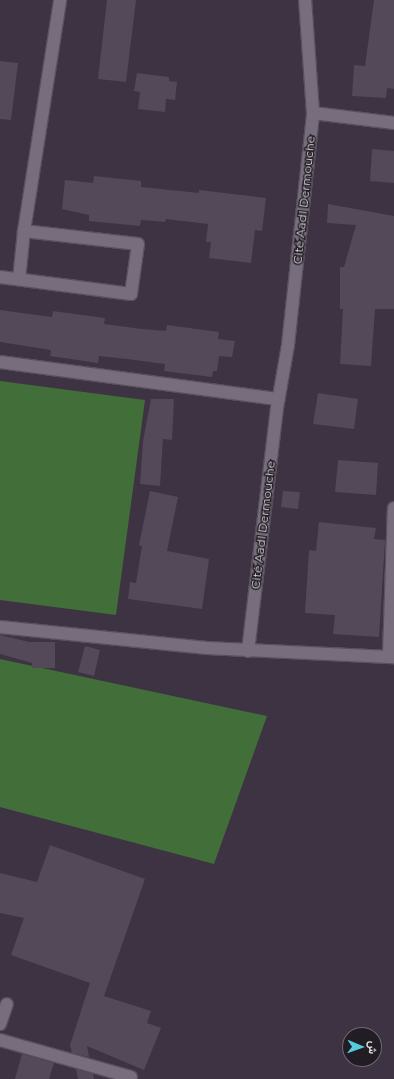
<!DOCTYPE html>
<html>
<head>
<meta charset="utf-8">
<style>
  body { margin:0 }
  #map { position:relative; width:394px; height:1079px; overflow:hidden; background:#3d3342; font-family:Montserrat,Vazirmatn,sans-serif }
  div>[style] { position:absolute }
  [style*='--x'] { left:calc(var(--x)*1px); top:calc(var(--y)*1px); width:calc(var(--w)*1px); rotate:calc(var(--a)*1deg) }
  .green>* { inset:0; background:#416e39 }
  .building>* { inset:0; background:#534958 }
  .roads { filter:drop-shadow(1px 0 #59515d) drop-shadow(-1px 0 #59515d) drop-shadow(0 1px #59515d) drop-shadow(0 -1px #59515d) }
  .minor>* { height:12px; margin:-6px; padding:0 6px; transform-origin:6px; border-radius:6px; background:#786d7d }
  .secondary>* { height:12px; margin:-6px; padding:0 6px; transform-origin:6px; border-radius:6px; background:#786d7d }
  span { translate:-50% -50%; white-space:nowrap; text-align:center; line-height:1.15; -webkit-text-stroke:3px #221d24; paint-order:stroke }
  .street-label { font-size:12px; color:#e1dbe4 }
  .north { position:absolute; left:342px; top:1027px; width:40px; height:40px; box-sizing:border-box; background:#221d24; border:1px solid #6e6971; border-radius:50%; rotate:92deg; font-size:11px; font-weight:700; line-height:16px; text-align:center; color:#e1dbe4 }
  .north::after { content:''; display:block; margin:auto; width:14px; height:18px; background:#53cbdb; clip-path:polygon(50% 0,100% 100%,50% 72%,0 100%) }
</style>
</head>
<body>
<div id="map">
  <div class="green">
    <i style="clip-path:polygon(0 381px,145px 400px,116px 615px,0 600px)"></i>
    <i style="clip-path:polygon(0 659px,267px 716px,214px 864px,0 807px)"></i>
  </div>
  <div class="building">
    <i style="clip-path:polygon(107px 0,136px 0,126px 82px,98px 79px)"></i>
    <i style="clip-path:polygon(374px 0,394px 0,394px 89px,387px 88px,386px 98px,352px 96px,354px 65px,365px 66px)"></i>
    <i style="clip-path:polygon(0 61px,18px 63px,11px 120px,0 119px)"></i>
    <i style="clip-path:polygon(137px 73px,169px 77px,169px 81px,177px 82px,175px 100px,166px 99px,165px 112px,138px 109px,140px 92px,134px 91px)"></i>
    <i style="clip-path:polygon(372px 149px,394px 151px,394px 183px,370px 181px)"></i>
    <i style="clip-path:polygon(94px 176px,141px 181px,141px 187px,199px 193px,199px 190px,266px 198px,262px 231px,255px 230px,251px 263px,209px 258px,211px 242px,206px 242px,208px 224px,166px 219px,165px 222px,141px 220px,140px 226px,89px 221px,89px 215px,62px 209px,65px 180px,93px 183px)"></i>
    <i style="clip-path:polygon(328px 204px,394px 216px,394px 309px,375px 309px,371px 366px,340px 364px,343px 309px,340px 309px,340px 267px,344px 267px,356px 225px,327px 223px)"></i>
    <i style="clip-path:polygon(0 310px,52px 317px,53px 311px,82px 315px,105px 318px,104px 324px,142px 329px,166px 331px,167px 325px,219px 332px,218px 339px,235px 341px,232px 357px,219px 356px,217px 371px,213px 371px,212px 377px,164px 371px,165px 364px,127px 359px,99px 356px,98px 363px,50px 356px,51px 350px,0 342px)"></i>
    <i style="clip-path:polygon(318px 393px,358px 399px,354px 429px,313px 424px)"></i>
    <i style="clip-path:polygon(151px 399px,174px 399px,172px 440px,163px 439px,160px 486px,140px 484px,143px 441px)"></i>
    <i style="clip-path:polygon(338px 460px,378px 463px,376px 495px,335px 492px)"></i>
    <i style="clip-path:polygon(150px 491px,178px 497px,167px 551px,209px 559px,202px 609px,128px 599px,130px 582px,136px 583px,142px 546px,139px 545px)"></i>
    <i style="clip-path:polygon(283px 491px,300px 492px,298px 509px,281px 507px)"></i>
    <i style="clip-path:polygon(319px 522px,376px 528px,374px 539px,385px 540px,379px 637px,333px 634px,335px 615px,305px 613px,309px 550px,316px 551px)"></i>
    <i style="clip-path:polygon(0 635px,29px 642px,55px 642px,55px 668px,32px 668px,32px 663px,0 654px)"></i>
    <i style="clip-path:polygon(85px 646px,100px 650px,94px 676px,78px 672px)"></i>
    <i style="clip-path:polygon(50px 845px,145px 879px,104px 996px,151px 1011px,147px 1023px,161px 1028px,144px 1070px,87px 1046px,89px 1057px,72px 1053px,70px 1045px,90px 983px,11px 955px,24px 918px,0 913px,0 873px,37px 882px)"></i>
    <i style="clip-path:polygon(22px 1054px,54px 1063px,49px 1079px,15px 1079px)"></i>
    <i style="clip-path:polygon(76px 1069px,93px 1074px,94px 1079px,78px 1079px)"></i>
  </div>
  <div class="roads">
    <div class="minor">
      <i style="--x:313;--y:113;--w:82;--a:7"></i>
      <i style="--x:24;--y:231;--w:234;--a:-81.1"></i>
      <i style="--x:0;--y:277;--w:132;--a:7.4"></i>
      <i style="--x:131;--y:294;--w:50;--a:-82"></i>
      <i style="--x:138;--y:244;--w:115;--a:-173.5"></i>
      <i style="--x:24;--y:231;--w:48;--a:95.9"></i>
      <i style="--x:0;--y:362;--w:281;--a:7.6"></i>
      <i style="--x:248;--y:651;--w:245;--a:-83.2"></i>
      <i style="--x:277;--y:408;--w:64;--a:-80.1"></i>
      <i style="--x:288;--y:345;--w:233;--a:-83.8"></i>
      <i style="--x:313;--y:113;--w:113;--a:-94"></i>
      <i style="--x:389;--y:656;--w:148;--a:-88.1"></i>
      <i style="--x:0;--y:1024;--w:21;--a:-71"></i>
      <i style="--x:0;--y:1040;--w:136;--a:15.8"></i>
    </div>
    <div class="secondary">
      <i style="--x:0;--y:627;--w:208;--a:5.8"></i>
      <i style="--x:207;--y:648;--w:187;--a:2.8"></i>
    </div>
  </div>
  <div class="street-label">
    <span style="left:304px;top:200px;rotate:-84deg">Cité Aadl Dermouche</span>
    <span style="left:263px;top:525px;rotate:-83deg">Cité Aadl Dermouche</span>
  </div>
  <div class="north">ش</div>
</div>
</body>
</html>
